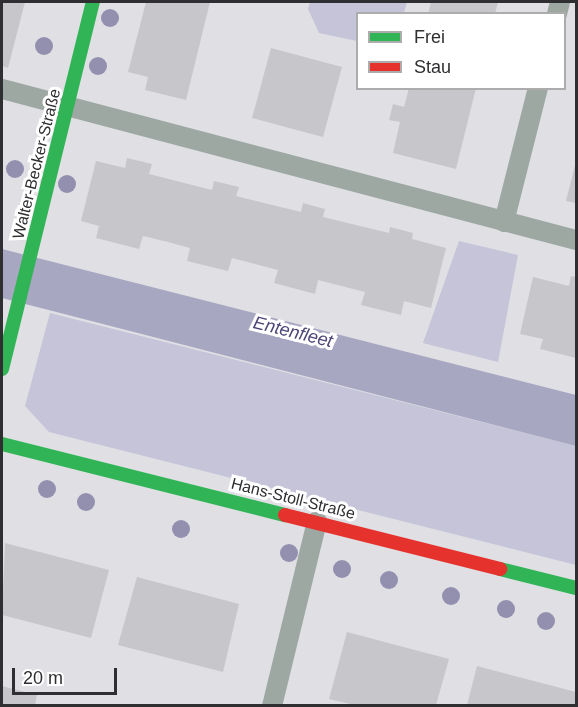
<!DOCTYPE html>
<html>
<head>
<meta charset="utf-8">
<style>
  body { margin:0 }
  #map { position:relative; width:578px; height:707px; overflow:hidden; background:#dfdfe4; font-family:Helvetica,sans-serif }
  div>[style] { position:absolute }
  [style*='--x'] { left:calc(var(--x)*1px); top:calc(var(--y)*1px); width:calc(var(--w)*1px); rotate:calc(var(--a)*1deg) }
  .green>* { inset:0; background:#c5c4d9 }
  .water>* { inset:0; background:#a8a7c2 }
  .building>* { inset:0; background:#c7c7cb }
  .lane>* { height:20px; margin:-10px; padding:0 10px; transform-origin:10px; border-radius:10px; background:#9ea8a2 }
  .fast>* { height:14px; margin:-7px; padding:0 7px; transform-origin:7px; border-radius:7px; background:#30b455 }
  .jam>* { height:14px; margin:-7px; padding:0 7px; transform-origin:7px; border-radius:7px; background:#e5322d }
  .trees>* { width:18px; height:18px; margin:-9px; border-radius:50%; background:#9390af }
  span { translate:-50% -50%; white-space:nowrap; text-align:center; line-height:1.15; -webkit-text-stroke:6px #fff; paint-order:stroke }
  .street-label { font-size:16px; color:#2f2f32 }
  .water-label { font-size:18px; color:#4b4578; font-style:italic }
  .frame { position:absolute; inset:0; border:3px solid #2f2f32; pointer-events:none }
  .legend { position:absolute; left:356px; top:12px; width:210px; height:78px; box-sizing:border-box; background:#fff; border:2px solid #acacad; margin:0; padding:8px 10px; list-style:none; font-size:18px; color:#2f2f32 }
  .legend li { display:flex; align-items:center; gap:12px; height:30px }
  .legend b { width:30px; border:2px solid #acacad }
  .scale { position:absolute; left:12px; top:668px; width:105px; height:27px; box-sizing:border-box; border:3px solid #2f2f32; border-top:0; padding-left:8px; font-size:18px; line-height:21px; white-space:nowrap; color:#2f2f32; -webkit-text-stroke:4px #fff; paint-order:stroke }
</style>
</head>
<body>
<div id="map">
  <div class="green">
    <i style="clip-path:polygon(310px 2px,407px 2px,404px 13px,358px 14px,357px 41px,319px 33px,308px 9px)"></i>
    <i style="clip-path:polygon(459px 241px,518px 255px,498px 362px,423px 343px)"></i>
    <i style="clip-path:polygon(50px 313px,576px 446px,576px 565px,49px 432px,25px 406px)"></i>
  </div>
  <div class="water">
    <i style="clip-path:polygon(2px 249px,576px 395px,576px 446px,2px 298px)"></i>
  </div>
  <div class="building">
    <i style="clip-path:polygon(2px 2px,25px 2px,8px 68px,2px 66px)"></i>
    <i style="clip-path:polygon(146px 2px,210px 2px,186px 100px,145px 90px,148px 77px,128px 72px)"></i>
    <i style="clip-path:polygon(431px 2px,498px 2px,495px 14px,428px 14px)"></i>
    <i style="clip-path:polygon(271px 48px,342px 67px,323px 137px,252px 118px)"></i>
    <i style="clip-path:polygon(409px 88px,476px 88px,456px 169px,393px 153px,400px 122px,389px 120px,393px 104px,404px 107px)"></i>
    <i style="clip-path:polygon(127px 158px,152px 164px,149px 174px,212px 190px,214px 181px,239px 187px,236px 196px,301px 212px,303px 203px,325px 209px,323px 217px,389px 233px,390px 227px,413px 233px,412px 239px,446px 248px,431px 308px,404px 301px,401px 315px,361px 305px,365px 292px,318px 280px,315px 294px,274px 283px,278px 270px,232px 258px,228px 271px,187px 261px,190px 248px,168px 242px,143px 236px,139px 249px,96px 238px,99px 226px,81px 221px,96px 161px,125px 168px)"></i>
    <i style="clip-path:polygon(576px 161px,576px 203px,566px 201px)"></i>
    <i style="clip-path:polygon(571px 276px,576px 277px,576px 358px,540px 349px,543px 339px,520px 334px,533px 277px,569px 286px)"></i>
    <i style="clip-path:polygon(5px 543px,109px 570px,91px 638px,2px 615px)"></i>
    <i style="clip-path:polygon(137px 577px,239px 604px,223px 672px,118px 645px)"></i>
    <i style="clip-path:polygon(347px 632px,449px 659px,436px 705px,354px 705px,329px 699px)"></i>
    <i style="clip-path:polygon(477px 666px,576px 692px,576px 705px,467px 705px)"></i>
    <i style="clip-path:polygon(2px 686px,37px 695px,35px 705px,2px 705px)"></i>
  </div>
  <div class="lane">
    <i style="--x:557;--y:14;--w:12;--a:-76"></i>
    <i style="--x:2;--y:89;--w:594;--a:14.74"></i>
    <i style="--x:504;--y:222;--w:138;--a:-75.8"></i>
    <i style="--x:272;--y:706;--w:190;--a:-76.3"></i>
  </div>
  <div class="fast">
    <i style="--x:2;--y:369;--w:378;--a:-76.1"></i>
    <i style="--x:2;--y:444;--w:292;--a:14.1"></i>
    <i style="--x:500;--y:569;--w:78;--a:14"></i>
  </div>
  <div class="jam">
    <i style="--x:285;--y:515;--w:222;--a:14.1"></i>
  </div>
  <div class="trees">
    <i style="left:110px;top:18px"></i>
    <i style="left:44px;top:46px"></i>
    <i style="left:98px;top:66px"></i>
    <i style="left:15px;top:169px"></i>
    <i style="left:67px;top:184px"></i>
    <i style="left:47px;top:489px"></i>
    <i style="left:86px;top:502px"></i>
    <i style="left:181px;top:529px"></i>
    <i style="left:289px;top:553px"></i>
    <i style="left:342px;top:569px"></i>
    <i style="left:389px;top:580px"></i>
    <i style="left:451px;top:596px"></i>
    <i style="left:506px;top:609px"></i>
    <i style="left:546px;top:621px"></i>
  </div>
  <div class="street-label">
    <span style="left:37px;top:164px;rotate:-76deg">Walter-Becker-Straße</span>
    <span style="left:293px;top:499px;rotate:14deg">Hans-Stoll-Straße</span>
  </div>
  <div class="water-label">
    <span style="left:293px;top:332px;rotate:14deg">Entenfleet</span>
  </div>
  <div class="frame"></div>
  <ul class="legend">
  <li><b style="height:8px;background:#30b455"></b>Frei</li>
  <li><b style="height:8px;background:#e5322d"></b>Stau</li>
  </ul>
  <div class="scale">20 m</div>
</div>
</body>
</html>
